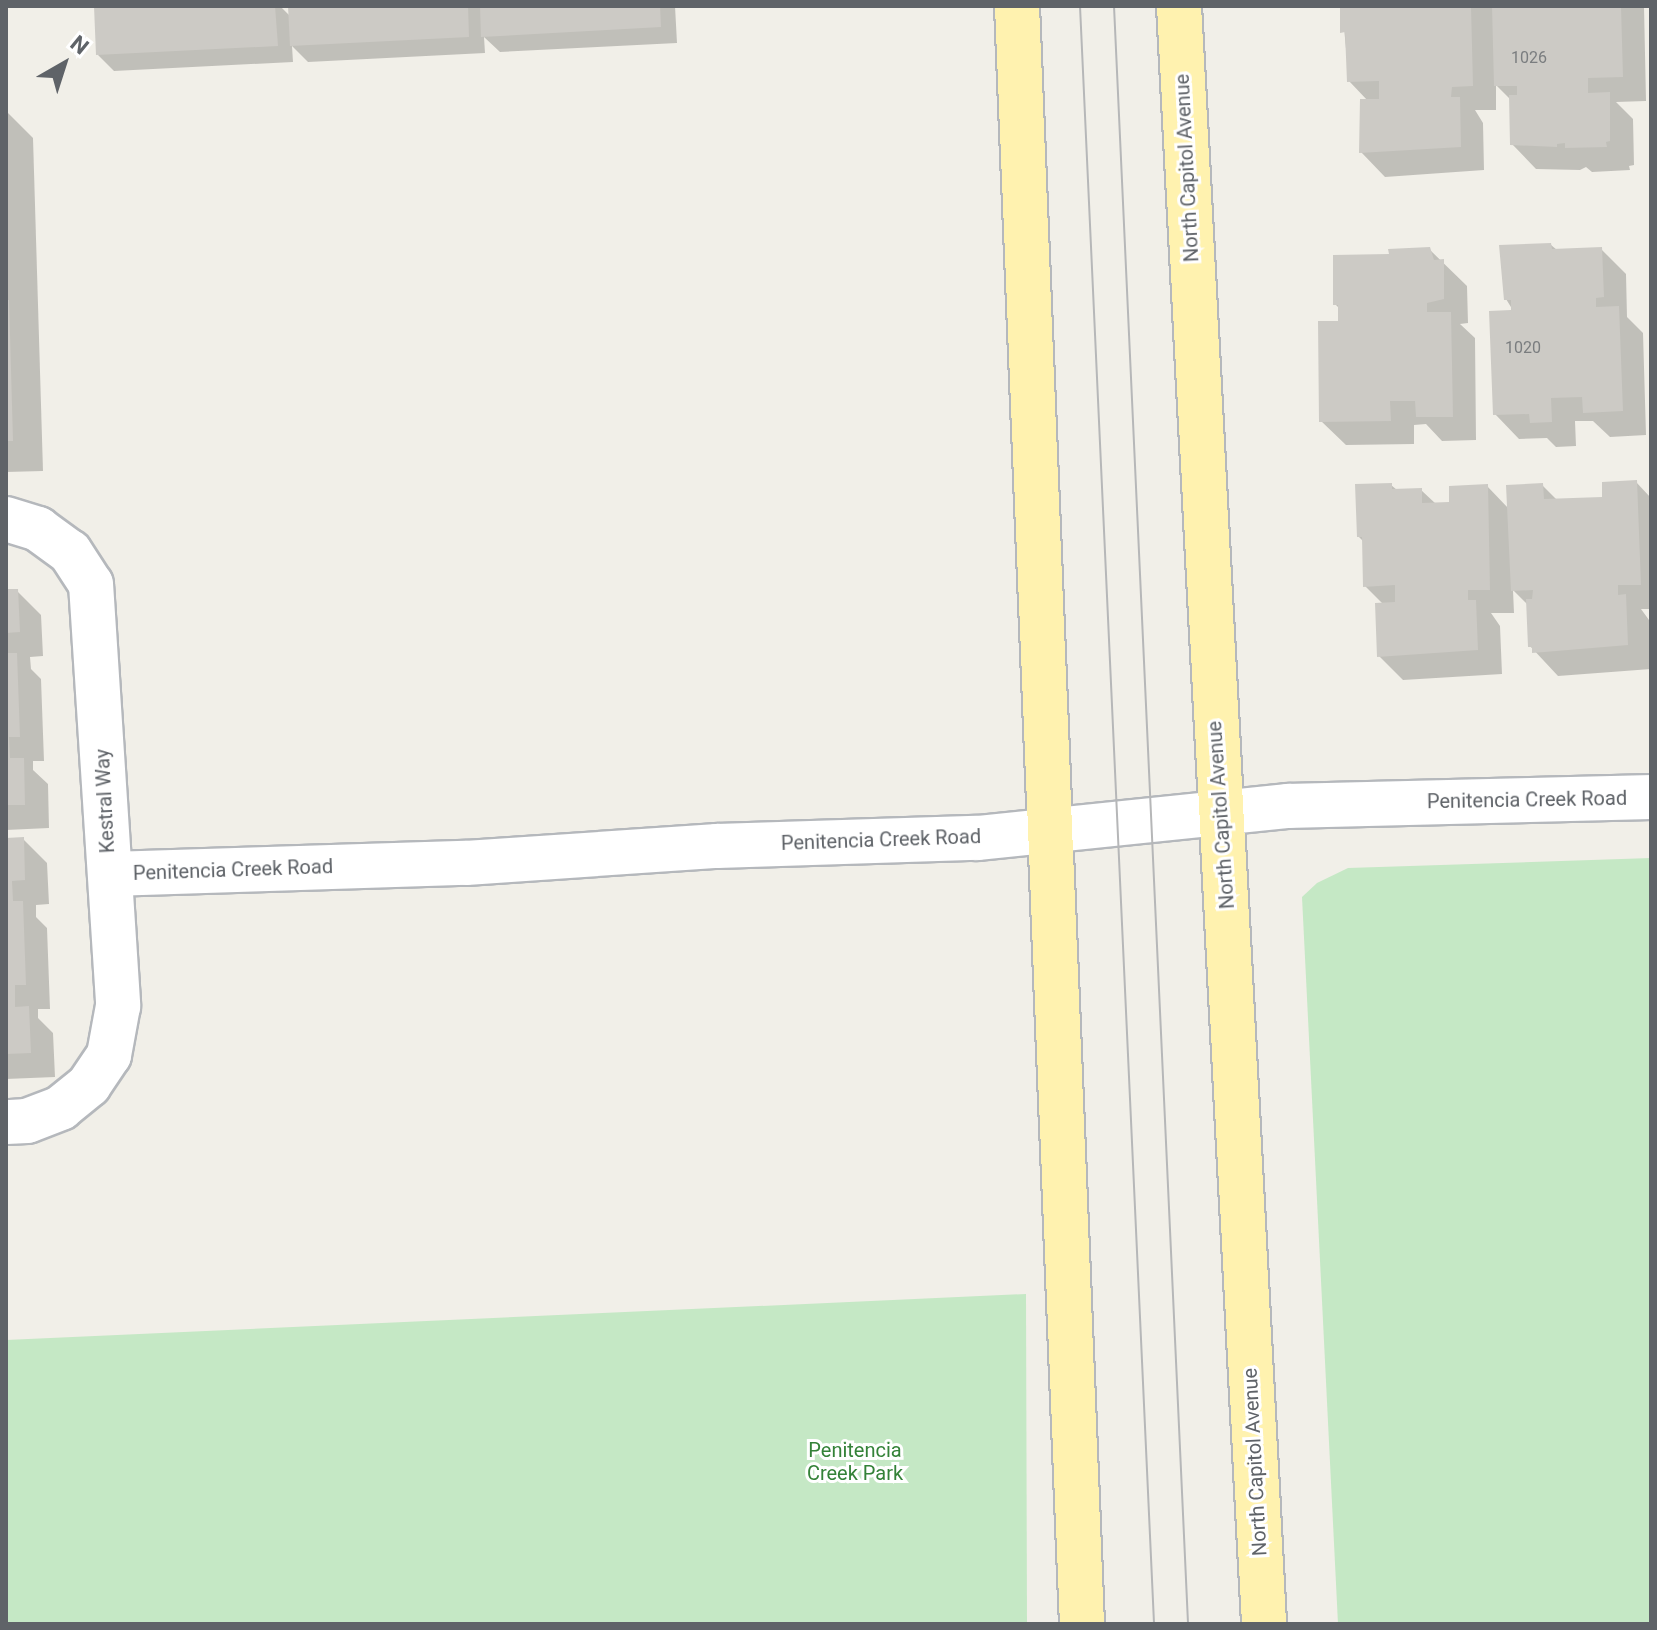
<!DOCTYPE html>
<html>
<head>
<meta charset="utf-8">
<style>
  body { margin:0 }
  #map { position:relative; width:1657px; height:1630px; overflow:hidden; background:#f1efe8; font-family:Roboto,sans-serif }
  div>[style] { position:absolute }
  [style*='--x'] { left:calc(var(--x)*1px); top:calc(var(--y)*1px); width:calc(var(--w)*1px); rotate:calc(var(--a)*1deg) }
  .green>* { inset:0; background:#c5e8c5 }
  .shadow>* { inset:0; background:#0003 }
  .building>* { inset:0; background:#cccac5 }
  .roads { filter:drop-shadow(2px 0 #b5b8bc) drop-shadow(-2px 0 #b5b8bc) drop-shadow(0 2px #b5b8bc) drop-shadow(0 -2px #b5b8bc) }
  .minor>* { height:44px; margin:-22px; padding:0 22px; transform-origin:22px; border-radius:22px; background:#fff }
  .tertiary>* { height:44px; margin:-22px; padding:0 22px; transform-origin:22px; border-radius:22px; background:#fff }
  .primary>* { height:44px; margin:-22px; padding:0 22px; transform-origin:22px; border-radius:22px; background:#fff2af }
  .tram>* { height:2px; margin:-1px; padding:0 1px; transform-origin:1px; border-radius:1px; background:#b6b7b8 }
  span { translate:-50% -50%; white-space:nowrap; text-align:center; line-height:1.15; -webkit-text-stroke:6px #fff; paint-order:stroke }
  .number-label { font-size:16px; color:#7a7d7f }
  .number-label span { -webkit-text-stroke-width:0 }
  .street-label { font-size:20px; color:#5f6368 }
  .park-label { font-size:20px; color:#348238 }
  .frame { position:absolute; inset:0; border:8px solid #5f6368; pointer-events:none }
  .north { position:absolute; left:24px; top:24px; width:80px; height:80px; -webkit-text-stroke:6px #fff; paint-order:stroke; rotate:39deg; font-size:22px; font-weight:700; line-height:32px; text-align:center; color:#5f6368 }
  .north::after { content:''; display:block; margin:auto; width:28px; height:36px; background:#5f6368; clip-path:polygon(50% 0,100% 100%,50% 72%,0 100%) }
</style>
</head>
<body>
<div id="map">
  <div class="green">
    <i style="clip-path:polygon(1651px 858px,1651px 1624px,1338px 1624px,1302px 897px,1317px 883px,1348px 868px)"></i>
    <i style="clip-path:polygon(1026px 1294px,1027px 1624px,6px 1624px,6px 1340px)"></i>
  </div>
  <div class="shadow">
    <i style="clip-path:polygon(141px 6px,280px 6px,290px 16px,290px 6px,675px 6px,677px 43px,500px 52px,484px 37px,485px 53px,308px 62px,292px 46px,293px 62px,114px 71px,98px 55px)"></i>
    <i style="clip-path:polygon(1342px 6px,1644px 6px,1646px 101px,1616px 102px,1633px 119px,1634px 165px,1629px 166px,1630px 170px,1592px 172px,1586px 167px,1580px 170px,1536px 169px,1512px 144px,1511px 100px,1496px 85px,1496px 110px,1475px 110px,1483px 123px,1484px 170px,1385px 177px,1361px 152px,1368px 101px,1349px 81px)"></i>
    <i style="clip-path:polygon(6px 111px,33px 138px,43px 471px,6px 472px)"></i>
    <i style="clip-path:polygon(1551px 245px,1557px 250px,1601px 249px,1626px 274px,1627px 317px,1643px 333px,1646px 435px,1610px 437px,1593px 421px,1575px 421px,1576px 446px,1556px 447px,1547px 438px,1519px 439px,1495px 414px,1514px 312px,1506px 299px)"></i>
    <i style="clip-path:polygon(1429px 249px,1467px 286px,1468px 323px,1460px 324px,1475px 338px,1476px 440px,1442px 441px,1426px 424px,1414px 425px,1414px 444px,1346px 445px,1321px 421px,1340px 323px,1340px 309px,1335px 304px,1391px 256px)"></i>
    <i style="clip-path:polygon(1636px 482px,1651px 498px,1651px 609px,1641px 609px,1649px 620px,1651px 669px,1558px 676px,1530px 646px,1528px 605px,1513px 590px,1514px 613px,1491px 613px,1500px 626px,1502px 674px,1403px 680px,1379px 656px,1384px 605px,1365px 586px,1364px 542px,1358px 536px,1391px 485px,1397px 490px,1421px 490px,1436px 504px,1451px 504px,1487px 486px,1509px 509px,1542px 485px,1558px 501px,1604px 499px)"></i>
    <i style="clip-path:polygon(6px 591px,17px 591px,41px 615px,43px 656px,30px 657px,31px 669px,41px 679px,44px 761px,33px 761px,33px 770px,48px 784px,49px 828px,6px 830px)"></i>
    <i style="clip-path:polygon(23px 839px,47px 863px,49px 904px,36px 905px,36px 917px,47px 928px,50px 1009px,38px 1009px,38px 1018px,53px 1033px,55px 1077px,6px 1079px,6px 840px)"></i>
  </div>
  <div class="building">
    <i style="clip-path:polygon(94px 6px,275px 6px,278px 46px,96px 55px)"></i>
    <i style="clip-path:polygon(288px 6px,468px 6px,469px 37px,290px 46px)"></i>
    <i style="clip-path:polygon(480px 6px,660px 6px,661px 27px,481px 37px)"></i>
    <i style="clip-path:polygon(1340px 6px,1471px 6px,1473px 86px,1452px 87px,1451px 97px,1460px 97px,1461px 147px,1359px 153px,1360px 99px,1379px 99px,1379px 81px,1347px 82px,1345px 32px,1340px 33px)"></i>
    <i style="clip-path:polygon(1492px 6px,1621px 6px,1623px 77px,1588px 78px,1588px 93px,1610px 92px,1610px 141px,1606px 142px,1607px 147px,1565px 148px,1565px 143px,1557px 144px,1557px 147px,1510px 145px,1509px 95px,1517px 95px,1517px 86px,1494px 86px)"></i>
    <i style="clip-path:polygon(1551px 243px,1552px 249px,1602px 247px,1604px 297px,1596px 298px,1596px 307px,1619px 306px,1623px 411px,1583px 413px,1582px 397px,1551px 398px,1552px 422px,1530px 423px,1529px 414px,1493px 415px,1489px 311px,1511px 310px,1511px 300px,1504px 300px,1499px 245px)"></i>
    <i style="clip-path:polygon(1430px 247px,1434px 260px,1444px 259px,1444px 299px,1427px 303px,1427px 312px,1451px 312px,1453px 417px,1416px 417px,1415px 401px,1390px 401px,1391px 421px,1319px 422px,1318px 321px,1338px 321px,1338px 305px,1333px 305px,1333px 255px,1389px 254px,1388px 249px)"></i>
    <i style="clip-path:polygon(6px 300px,9px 300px,13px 441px,6px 441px)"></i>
    <i style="clip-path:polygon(1637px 480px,1641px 585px,1618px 585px,1618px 595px,1626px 594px,1628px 645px,1532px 653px,1532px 647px,1528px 647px,1526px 599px,1532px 599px,1533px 590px,1511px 591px,1506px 485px,1543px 483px,1544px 499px,1602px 497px,1602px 482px)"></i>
    <i style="clip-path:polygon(1392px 483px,1392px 489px,1422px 488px,1422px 503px,1449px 502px,1449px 486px,1488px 484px,1490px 590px,1468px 590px,1468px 600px,1476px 600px,1478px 650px,1377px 657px,1375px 603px,1395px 602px,1395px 585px,1363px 587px,1362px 537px,1357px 537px,1355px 484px)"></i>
    <i style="clip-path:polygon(6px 589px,18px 589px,20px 632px,6px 633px)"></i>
    <i style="clip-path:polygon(6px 653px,17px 653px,20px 737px,9px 737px,10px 758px,24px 758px,25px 805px,6px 805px)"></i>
    <i style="clip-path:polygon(24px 837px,25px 880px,12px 881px,13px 901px,23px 901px,26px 985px,15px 985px,15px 1007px,29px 1006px,31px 1053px,6px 1054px,6px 838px)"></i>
  </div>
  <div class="roads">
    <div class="minor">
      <i style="--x:6;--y:519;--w:34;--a:17"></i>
      <i style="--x:38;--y:529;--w:39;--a:36"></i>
      <i style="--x:70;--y:552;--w:38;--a:57"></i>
      <i style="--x:91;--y:584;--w:423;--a:86.3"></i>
      <i style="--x:118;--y:1006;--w:50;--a:100.4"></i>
      <i style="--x:109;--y:1055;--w:36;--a:124"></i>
      <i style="--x:89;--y:1085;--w:36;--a:141"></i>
      <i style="--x:61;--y:1108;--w:36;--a:159"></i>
      <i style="--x:27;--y:1121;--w:21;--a:177"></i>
    </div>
    <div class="tertiary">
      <i style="--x:110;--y:874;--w:356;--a:-1.8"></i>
      <i style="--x:466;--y:863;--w:252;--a:-3.9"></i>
      <i style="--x:717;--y:846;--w:260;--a:-1.8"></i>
      <i style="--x:977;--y:838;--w:313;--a:-5.9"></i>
      <i style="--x:1288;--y:806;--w:363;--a:-1.4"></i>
    </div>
    <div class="primary">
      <i style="--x:1017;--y:6;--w:1619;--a:87.7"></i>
      <i style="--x:1179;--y:6;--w:1620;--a:86.99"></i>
    </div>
  </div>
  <div class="tram">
    <i style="--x:1080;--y:6;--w:1620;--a:87.38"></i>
    <i style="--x:1114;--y:6;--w:1620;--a:87.38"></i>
  </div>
  <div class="number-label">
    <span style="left:1529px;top:58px">1026</span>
    <span style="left:1523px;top:348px">1020</span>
  </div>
  <div class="street-label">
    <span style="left:1187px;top:168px;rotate:-93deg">North Capitol Avenue</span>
    <span style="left:1527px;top:800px;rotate:-1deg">Penitencia Creek Road</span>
    <span style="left:105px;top:801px;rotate:-93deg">Kestral Way</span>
    <span style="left:1221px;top:815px;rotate:-94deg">North Capitol Avenue</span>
    <span style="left:881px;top:840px;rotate:-2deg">Penitencia Creek Road</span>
    <span style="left:233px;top:870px;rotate:-2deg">Penitencia Creek Road</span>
    <span style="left:1255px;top:1462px;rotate:-93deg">North Capitol Avenue</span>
  </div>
  <div class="park-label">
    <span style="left:855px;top:1462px">Penitencia<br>Creek Park</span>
  </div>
  <div class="frame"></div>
  <div class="north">N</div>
</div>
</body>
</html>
